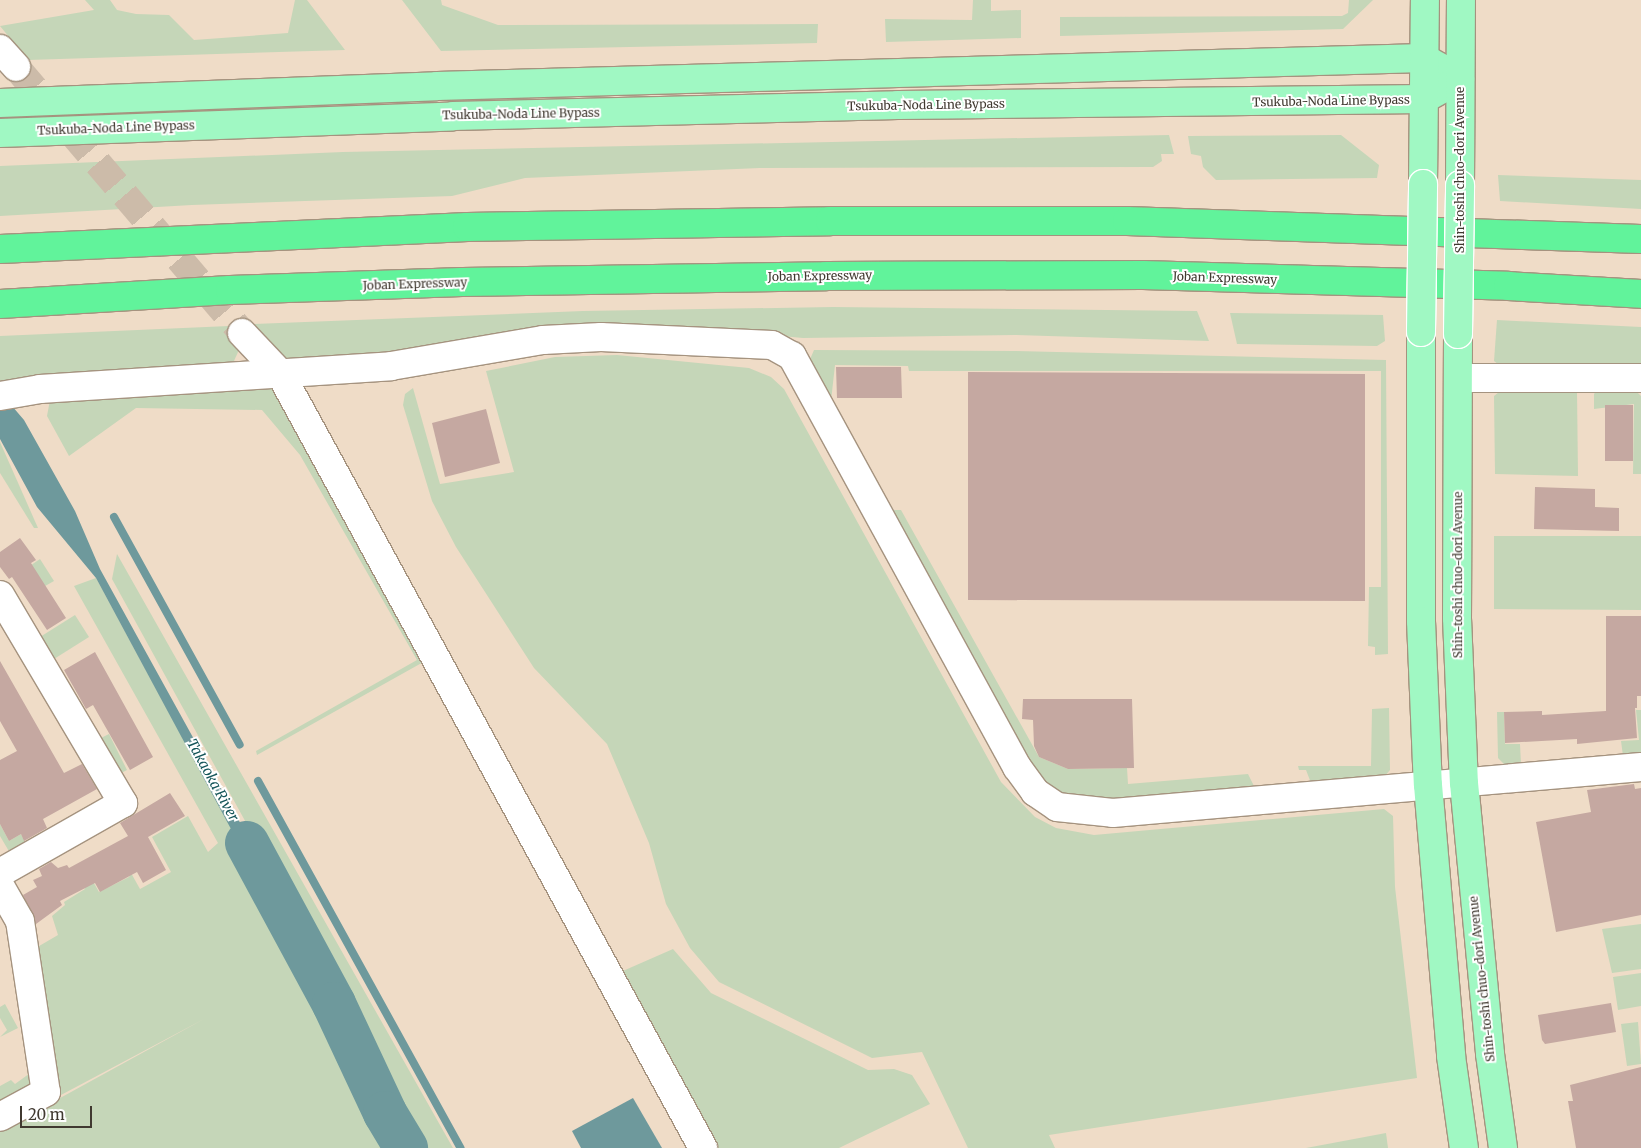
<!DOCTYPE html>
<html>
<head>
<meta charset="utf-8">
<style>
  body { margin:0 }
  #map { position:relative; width:1641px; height:1148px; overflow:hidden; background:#efdcc7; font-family:Merriweather,serif }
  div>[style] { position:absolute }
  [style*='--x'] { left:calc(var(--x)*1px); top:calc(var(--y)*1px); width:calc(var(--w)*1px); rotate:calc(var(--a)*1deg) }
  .green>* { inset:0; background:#c5d6b8 }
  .water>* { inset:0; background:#6e999c }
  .stream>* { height:8px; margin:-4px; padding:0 4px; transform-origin:4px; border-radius:4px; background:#6e999c }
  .river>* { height:44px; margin:-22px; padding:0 22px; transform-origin:22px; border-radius:22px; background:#6e999c }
  .building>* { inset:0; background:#c5a8a1 }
  .minor-tunnel>* { height:28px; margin-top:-14px; transform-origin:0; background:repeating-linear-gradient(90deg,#ccbba9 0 28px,transparent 0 42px) }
  .roads { filter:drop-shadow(1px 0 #a5937f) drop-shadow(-1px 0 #a5937f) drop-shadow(0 1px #a5937f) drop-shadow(0 -1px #a5937f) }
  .minor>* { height:28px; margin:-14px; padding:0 14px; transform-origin:14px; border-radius:14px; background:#fff }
  .major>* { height:28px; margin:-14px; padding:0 14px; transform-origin:14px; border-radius:14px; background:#a0f8c3 }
  .highway>* { height:28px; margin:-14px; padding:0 14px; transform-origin:14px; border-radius:14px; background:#61f39b }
  .bridges { filter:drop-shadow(1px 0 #fff) drop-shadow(-1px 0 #fff) drop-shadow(0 1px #fff) drop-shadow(0 -1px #fff) }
  .major-bridge>* { height:28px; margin:-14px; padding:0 14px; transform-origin:14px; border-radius:14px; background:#a0f8c3 }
  span { translate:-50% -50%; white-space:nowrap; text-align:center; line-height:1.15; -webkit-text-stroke:4px #fff; paint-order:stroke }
  .street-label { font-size:12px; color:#403930 }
  .water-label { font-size:14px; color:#155559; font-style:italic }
  .scale { position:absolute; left:20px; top:1106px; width:72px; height:22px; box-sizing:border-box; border:2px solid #403930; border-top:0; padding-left:6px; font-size:15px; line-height:18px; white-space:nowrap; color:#403930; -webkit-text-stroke:4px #fff; paint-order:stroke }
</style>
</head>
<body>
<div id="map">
  <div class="green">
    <i style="clip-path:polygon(85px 0,110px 0,117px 10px,136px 14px,169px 15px,194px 40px,288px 33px,295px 0,307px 0,345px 50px,28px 60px,0 26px,94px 10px)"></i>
    <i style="clip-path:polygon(402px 0,441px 0,442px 5px,498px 25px,818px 24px,817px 43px,441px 51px)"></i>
    <i style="clip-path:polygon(973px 0,991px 0,991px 11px,1021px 10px,1021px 38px,886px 42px,885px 19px,972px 20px)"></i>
    <i style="clip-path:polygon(1349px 0,1373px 0,1343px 29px,1060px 36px,1060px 17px,1342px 16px,1348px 13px)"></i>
    <i style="clip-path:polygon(1169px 135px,1174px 154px,1161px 154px,1162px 161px,1153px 167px,760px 168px,525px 178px,452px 196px,192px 205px,0 216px,0 166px,343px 152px)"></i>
    <i style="clip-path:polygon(1341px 135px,1379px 165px,1377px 178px,1216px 180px,1203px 167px,1201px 156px,1191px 154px,1188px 136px)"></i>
    <i style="clip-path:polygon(1498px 175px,1641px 180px,1641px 209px,1500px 201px)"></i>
    <i style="clip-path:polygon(833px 307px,1197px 311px,1209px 341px,1015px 335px,803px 338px,682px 327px,405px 350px,301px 366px,287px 359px,253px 324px,583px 311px)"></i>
    <i style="clip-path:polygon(1230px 313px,1383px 315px,1385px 341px,1377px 346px,1237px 344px)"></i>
    <i style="clip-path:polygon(1497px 320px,1641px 327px,1641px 368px,1503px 368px,1494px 361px)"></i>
    <i style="clip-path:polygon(229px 326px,242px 343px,234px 361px,212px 368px,0 384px,0 336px)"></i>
    <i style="clip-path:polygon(814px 350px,1015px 351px,1386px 360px,1388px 654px,1375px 655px,1375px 647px,1368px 646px,1369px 587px,1381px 587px,1381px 371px,909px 371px,908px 366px,835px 365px,831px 401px,808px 364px)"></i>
    <i style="clip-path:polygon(617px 355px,749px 368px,771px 377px,784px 389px,1001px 782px,1035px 817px,1056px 828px,1094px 835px,1384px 809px,1393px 816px,1395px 887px,1417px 1078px,1049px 1135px,1055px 1148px,968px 1148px,922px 1052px,872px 1058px,719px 982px,690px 948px,666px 904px,649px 843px,607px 744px,534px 668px,456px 547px,432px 501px,403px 405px,405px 394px,413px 388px,440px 484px,514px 472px,486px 371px,555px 357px)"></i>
    <i style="clip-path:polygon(276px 385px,427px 660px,257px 755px,256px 751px,417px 660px,300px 455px,262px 410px,136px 408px,69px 456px,47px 416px,50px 400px)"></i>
    <i style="clip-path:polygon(1503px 389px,1577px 390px,1578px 476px,1495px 474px,1494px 396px)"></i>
    <i style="clip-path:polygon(1597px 390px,1636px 391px,1641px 396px,1641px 474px,1633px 474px,1634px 404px,1594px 409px,1594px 394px)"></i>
    <i style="clip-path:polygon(0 442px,38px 528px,34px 528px,0 473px)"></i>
    <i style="clip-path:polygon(888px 510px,901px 510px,1039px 757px,1068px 769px,1127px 768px,1128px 784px,1248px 774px,1255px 788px,1096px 801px,1066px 798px,1047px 786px,1028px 766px)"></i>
    <i style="clip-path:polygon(1494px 536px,1641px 536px,1641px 610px,1494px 609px)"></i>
    <i style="clip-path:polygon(117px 554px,453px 1148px,412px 1148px,378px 1090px,374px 1067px,363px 1053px,348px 1008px,112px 579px)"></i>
    <i style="clip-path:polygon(40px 559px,54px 581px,38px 590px,24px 570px)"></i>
    <i style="clip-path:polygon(96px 578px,308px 969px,348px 1053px,399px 1148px,0 1148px,0 1131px,204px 1019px,61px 1095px,34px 949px,58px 935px,52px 916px,65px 905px,64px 902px,85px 889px,74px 869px,83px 864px,99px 892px,129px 877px,131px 873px,140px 889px,171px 872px,152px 837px,188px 816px,208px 852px,218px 843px,74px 586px)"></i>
    <i style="clip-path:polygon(75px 615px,89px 637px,54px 659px,40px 637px)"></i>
    <i style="clip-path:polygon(1389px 708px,1390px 770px,1384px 777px,1311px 783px,1306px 770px,1299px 770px,1298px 766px,1371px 766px,1372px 709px)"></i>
    <i style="clip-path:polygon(1636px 710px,1641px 710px,1641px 754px,1623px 756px,1621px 741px,1639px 740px)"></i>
    <i style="clip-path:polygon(1497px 712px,1504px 712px,1505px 744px,1520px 744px,1521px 764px,1506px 766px,1498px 758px)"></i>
    <i style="clip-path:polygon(109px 734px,127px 770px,117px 775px,99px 739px)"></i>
    <i style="clip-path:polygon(0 824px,9px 841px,21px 834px,26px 844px,10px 853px,0 836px)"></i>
    <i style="clip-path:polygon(1641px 924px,1641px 969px,1612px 973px,1602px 929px)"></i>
    <i style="clip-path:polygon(673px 949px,711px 993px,868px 1070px,894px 1069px,912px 1075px,930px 1104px,839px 1148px,712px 1148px,616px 974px)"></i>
    <i style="clip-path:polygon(1641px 973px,1641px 1006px,1618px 1010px,1613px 977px)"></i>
    <i style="clip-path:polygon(5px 1004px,18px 1028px,0 1037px,7px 1030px,0 1018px,0 1007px)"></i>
    <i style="clip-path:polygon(1638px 1022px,1641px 1064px,1627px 1066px,1621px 1024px)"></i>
    <i style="clip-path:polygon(33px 1071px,34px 1079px,28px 1088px,0 1104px,0 1086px,11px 1080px,15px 1084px)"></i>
    <i style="clip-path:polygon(1386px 1133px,1388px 1148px,1306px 1148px)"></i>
  </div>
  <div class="water">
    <i style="clip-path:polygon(0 392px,24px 420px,75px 511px,100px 569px,280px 895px,267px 896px,96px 578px,37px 507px,0 439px)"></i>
    <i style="clip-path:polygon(633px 1098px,662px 1148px,581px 1148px,572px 1131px)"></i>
  </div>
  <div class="stream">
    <i style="--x:114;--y:517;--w:260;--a:61.1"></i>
    <i style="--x:258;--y:781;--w:419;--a:61.1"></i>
  </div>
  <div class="river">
    <i style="--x:247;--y:843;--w:183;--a:61.6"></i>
    <i style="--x:334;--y:1004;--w:120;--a:64.9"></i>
    <i style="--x:385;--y:1113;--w:41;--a:59"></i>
  </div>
  <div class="building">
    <i style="clip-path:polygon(836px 367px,901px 367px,902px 398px,837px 398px)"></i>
    <i style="clip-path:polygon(968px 372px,1365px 374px,1365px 601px,968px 600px)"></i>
    <i style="clip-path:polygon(1605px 405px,1633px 405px,1633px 461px,1605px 461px)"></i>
    <i style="clip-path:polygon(486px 409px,500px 463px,445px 477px,432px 423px)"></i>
    <i style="clip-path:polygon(1535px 487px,1595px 489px,1595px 507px,1619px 508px,1619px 531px,1534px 529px)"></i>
    <i style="clip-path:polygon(20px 538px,36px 560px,31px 563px,66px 618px,47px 630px,12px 577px,9px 579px,0 567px,0 552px)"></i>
    <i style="clip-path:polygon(1606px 616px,1641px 616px,1641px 696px,1637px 696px,1637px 708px,1635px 708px,1637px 738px,1577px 744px,1577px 739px,1505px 743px,1504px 712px,1542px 711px,1542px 715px,1606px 711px)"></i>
    <i style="clip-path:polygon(95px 652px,153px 757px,130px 770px,93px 705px,86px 709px,64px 670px)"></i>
    <i style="clip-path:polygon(0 661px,64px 773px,82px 764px,97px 789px,43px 819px,47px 828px,24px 841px,21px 834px,9px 841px,0 824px,0 760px,17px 751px,0 721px)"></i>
    <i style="clip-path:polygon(1023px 699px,1132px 699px,1134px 768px,1068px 769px,1039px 757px,1034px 746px,1033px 720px,1022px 719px)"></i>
    <i style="clip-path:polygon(1634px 784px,1635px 789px,1641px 788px,1641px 915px,1556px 932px,1536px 822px,1591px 812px,1587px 790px)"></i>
    <i style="clip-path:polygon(170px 793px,185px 816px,148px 837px,166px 870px,143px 883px,137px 872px,100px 892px,95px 883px,60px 901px,62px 905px,36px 924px,23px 895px,37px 887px,33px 880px,42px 876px,39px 869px,51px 862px,58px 868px,67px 865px,69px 868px,128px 836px,120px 823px)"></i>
    <i style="clip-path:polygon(1611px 1003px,1616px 1032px,1545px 1044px,1542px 1040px,1538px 1015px)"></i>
    <i style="clip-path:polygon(1641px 1067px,1641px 1148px,1576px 1148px,1568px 1101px,1573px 1101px,1570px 1085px)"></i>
  </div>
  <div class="minor-tunnel">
    <i style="--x:16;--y:67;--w:349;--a:49.6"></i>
  </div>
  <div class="roads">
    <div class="minor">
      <i style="--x:0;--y:49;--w:24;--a:48"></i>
      <i style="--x:242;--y:333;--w:55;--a:46.5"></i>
      <i style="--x:280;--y:373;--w:883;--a:61.37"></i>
      <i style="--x:1459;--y:378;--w:182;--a:0"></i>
      <i style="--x:0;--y:396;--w:41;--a:-9.9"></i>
      <i style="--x:40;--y:389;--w:352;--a:-3.7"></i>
      <i style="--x:391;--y:366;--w:154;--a:-9.7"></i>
      <i style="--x:543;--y:340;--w:58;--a:-3"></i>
      <i style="--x:601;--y:337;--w:171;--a:2.7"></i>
      <i style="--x:772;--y:345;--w:23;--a:29"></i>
      <i style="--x:792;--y:356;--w:469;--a:61.3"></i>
      <i style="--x:1017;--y:767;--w:31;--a:54"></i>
      <i style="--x:1035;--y:792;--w:27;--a:34"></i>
      <i style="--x:1057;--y:807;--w:56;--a:6.1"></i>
      <i style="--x:1113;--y:813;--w:530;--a:-4.98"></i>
      <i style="--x:0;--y:595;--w:242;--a:59.4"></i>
      <i style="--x:123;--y:803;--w:142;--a:150.4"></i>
      <i style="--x:0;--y:886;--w:40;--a:60.3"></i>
      <i style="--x:20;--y:921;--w:173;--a:81.4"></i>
      <i style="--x:46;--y:1092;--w:52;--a:151.5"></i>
    </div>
    <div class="major">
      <i style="--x:0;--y:103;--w:437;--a:-2.2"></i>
      <i style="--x:437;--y:86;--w:987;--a:-1.62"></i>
      <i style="--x:1424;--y:58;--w:42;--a:30.3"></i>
      <i style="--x:0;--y:133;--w:453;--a:-2.1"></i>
      <i style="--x:453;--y:116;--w:445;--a:-1.4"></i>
      <i style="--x:898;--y:105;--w:526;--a:-0.65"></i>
      <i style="--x:1424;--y:99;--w:41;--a:-29.1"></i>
      <i style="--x:1423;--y:184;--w:184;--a:-89.4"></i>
      <i style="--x:1460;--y:185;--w:185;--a:-89.7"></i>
      <i style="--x:1421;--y:332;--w:289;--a:90"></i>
      <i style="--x:1421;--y:621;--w:164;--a:87.6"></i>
      <i style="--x:1428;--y:785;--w:272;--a:85.1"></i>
      <i style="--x:1451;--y:1056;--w:93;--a:82"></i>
      <i style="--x:1458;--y:334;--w:284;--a:90.2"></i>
      <i style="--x:1457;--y:618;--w:165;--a:87.6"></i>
      <i style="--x:1464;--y:783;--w:272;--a:84.5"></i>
      <i style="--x:1490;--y:1054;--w:95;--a:82.1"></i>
    </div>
    <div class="highway">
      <i style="--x:0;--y:249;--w:468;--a:-2.7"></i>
      <i style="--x:467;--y:227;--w:363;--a:-0.9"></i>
      <i style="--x:830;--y:221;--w:297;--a:0"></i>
      <i style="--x:1127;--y:221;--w:514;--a:2.01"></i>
      <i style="--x:0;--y:304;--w:230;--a:-3.5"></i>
      <i style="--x:230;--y:290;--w:232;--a:-2"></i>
      <i style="--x:462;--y:282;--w:364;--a:-0.9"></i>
      <i style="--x:826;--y:276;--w:317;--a:-0.2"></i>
      <i style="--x:1143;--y:275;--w:365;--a:1.7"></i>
      <i style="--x:1508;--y:286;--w:133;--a:3.4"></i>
    </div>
  </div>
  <div class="bridges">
    <div class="major-bridge">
      <i style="--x:1421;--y:332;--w:148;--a:-89.2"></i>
      <i style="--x:1458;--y:334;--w:149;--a:-89.2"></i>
    </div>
  </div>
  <div class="street-label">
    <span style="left:1331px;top:101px;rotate:-1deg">Tsukuba-Noda Line Bypass</span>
    <span style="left:926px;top:105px;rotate:-1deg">Tsukuba-Noda Line Bypass</span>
    <span style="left:521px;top:114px;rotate:-1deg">Tsukuba-Noda Line Bypass</span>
    <span style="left:116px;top:128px;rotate:-2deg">Tsukuba-Noda Line Bypass</span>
    <span style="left:1460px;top:170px;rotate:-90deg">Shin-toshi chuo-dori Avenue</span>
    <span style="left:820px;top:276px;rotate:-1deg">Joban Expressway</span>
    <span style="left:1225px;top:278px;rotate:2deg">Joban Expressway</span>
    <span style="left:415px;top:284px;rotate:-2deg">Joban Expressway</span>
    <span style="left:1458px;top:575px;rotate:-90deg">Shin-toshi chuo-dori Avenue</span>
    <span style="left:1482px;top:979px;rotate:-96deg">Shin-toshi chuo-dori Avenue</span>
  </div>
  <div class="water-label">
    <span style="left:213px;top:780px;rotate:61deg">Takaoka River</span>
  </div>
  <div class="scale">20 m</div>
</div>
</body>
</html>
